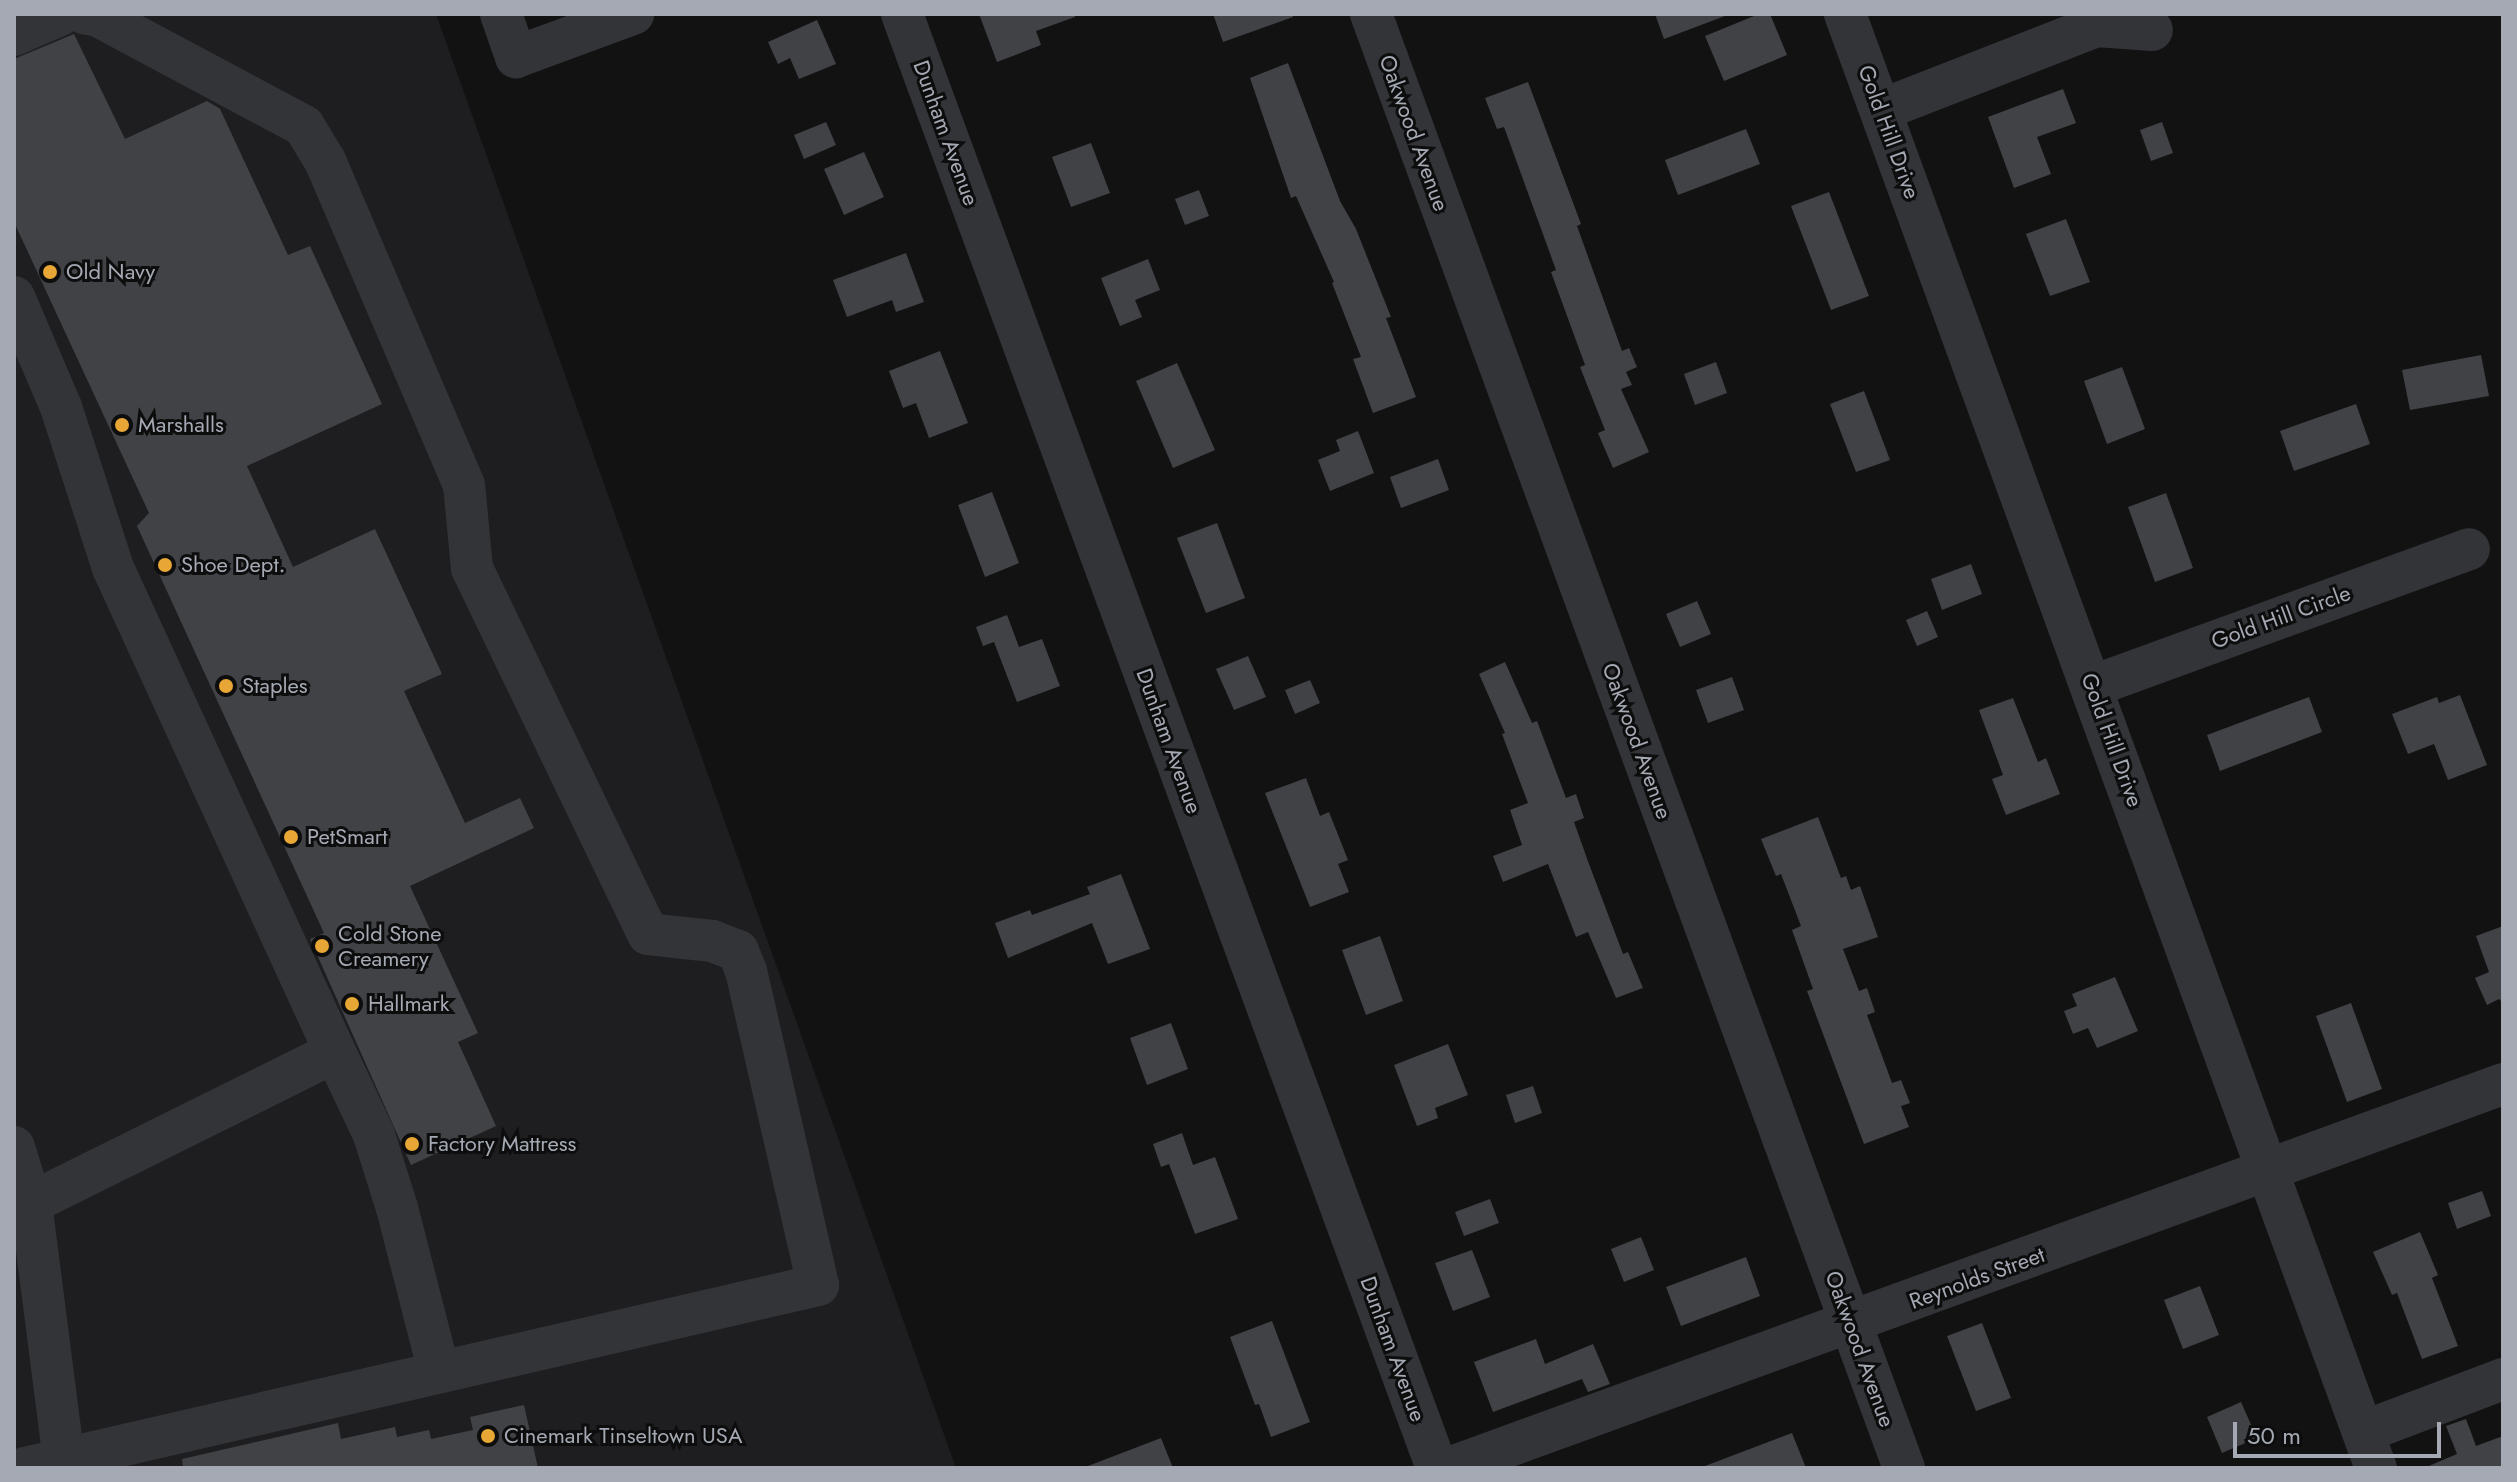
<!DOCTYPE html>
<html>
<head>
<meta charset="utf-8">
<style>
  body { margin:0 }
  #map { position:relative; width:2517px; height:1482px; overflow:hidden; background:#121213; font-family:Jost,sans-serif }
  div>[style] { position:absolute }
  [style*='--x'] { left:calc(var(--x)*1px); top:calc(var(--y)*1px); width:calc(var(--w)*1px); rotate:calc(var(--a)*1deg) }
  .built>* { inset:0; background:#1e1e20 }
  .building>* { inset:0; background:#414246 }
  .minor>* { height:42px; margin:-21px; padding:0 21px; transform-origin:21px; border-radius:21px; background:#333438 }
  .dots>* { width:22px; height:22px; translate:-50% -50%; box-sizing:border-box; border:4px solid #0d0d0e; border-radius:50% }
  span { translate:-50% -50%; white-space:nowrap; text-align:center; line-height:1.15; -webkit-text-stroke:6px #0d0d0e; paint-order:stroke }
  .street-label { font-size:22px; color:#a4a9b3 }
  .poi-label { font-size:22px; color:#a4a9b3 }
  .left { translate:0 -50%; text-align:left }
  .frame { position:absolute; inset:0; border:16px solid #a4a9b3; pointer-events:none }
  .scale { position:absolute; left:2233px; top:1422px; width:208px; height:36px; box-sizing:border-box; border:4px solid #a4a9b3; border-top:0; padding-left:10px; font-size:24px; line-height:28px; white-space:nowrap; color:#a4a9b3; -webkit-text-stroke:6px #0d0d0e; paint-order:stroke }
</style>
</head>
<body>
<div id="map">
  <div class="built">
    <i style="clip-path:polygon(14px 14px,436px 14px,956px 1468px,14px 1468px)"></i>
  </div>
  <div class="building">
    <i style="clip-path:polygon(979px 14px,1075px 14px,1075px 17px,1036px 31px,1041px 45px,997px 62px)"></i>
    <i style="clip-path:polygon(1213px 14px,1293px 14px,1293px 17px,1223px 42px)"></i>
    <i style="clip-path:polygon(1655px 14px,1724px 14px,1725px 16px,1664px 39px)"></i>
    <i style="clip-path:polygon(1759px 14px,1770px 14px,1787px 55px,1724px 81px,1705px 36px)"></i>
    <i style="clip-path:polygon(817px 20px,836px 64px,799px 79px,790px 58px,778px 64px,768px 42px)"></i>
    <i style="clip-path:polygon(74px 34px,125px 139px,207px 101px,220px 109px,288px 255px,310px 246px,382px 404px,247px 466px,293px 567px,375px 529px,442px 674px,404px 691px,465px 823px,520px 798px,534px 828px,410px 886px,478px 1033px,458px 1042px,496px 1126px,411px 1165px,310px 939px,324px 933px,137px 526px,149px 513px,14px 222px,14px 59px)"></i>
    <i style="clip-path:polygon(1288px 63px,1340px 201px,1356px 229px,1391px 317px,1386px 318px,1416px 397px,1373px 413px,1353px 359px,1361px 357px,1332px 283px,1334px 282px,1296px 196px,1291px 198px,1250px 78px)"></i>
    <i style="clip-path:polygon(1528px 82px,1581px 224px,1577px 226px,1622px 351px,1629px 348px,1637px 367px,1626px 372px,1632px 385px,1621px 389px,1649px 452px,1613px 468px,1598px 433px,1605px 430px,1580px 367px,1585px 365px,1551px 272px,1556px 270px,1504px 127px,1497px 129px,1485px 98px)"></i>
    <i style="clip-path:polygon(2063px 89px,2076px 123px,2037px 137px,2051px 174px,2014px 188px,1988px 117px)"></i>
    <i style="clip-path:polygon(826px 122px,836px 145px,804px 159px,794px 135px)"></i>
    <i style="clip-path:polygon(2162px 122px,2173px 153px,2151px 161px,2140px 130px)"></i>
    <i style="clip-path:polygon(1746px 129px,1760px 164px,1678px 195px,1665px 160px)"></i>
    <i style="clip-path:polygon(1091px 143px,1110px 193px,1071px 207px,1052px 157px)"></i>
    <i style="clip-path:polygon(864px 152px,884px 197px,844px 215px,824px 169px)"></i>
    <i style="clip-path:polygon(1199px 190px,1209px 216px,1185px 225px,1175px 199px)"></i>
    <i style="clip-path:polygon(1829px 192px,1869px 296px,1831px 310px,1791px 206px)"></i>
    <i style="clip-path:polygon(2066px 219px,2090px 282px,2050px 296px,2026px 234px)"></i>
    <i style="clip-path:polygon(906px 253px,924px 302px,896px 312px,892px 300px,847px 317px,833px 280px)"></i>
    <i style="clip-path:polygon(1148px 259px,1160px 290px,1135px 300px,1142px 317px,1120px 326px,1101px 278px)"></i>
    <i style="clip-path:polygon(940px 351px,968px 423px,929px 438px,916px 403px,903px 408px,889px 371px)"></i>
    <i style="clip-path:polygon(2481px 355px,2489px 396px,2410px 410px,2402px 370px)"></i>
    <i style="clip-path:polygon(1716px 362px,1727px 393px,1695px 405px,1684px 374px)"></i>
    <i style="clip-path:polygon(1177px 363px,1215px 450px,1173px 468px,1136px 381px)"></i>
    <i style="clip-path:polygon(2122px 367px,2145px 429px,2107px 444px,2084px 381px)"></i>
    <i style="clip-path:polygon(1864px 391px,1890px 460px,1856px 472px,1830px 404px)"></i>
    <i style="clip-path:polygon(2356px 404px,2370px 444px,2294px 471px,2280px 431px)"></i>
    <i style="clip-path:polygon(1358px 431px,1374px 473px,1330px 491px,1318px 460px,1340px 451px,1336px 440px)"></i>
    <i style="clip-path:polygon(1438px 459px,1449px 490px,1401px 508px,1390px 477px)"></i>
    <i style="clip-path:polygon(992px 492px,1019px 563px,985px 577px,958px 505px)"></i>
    <i style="clip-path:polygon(2166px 493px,2193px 568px,2155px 582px,2128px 507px)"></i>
    <i style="clip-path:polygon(1217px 523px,1245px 598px,1206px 613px,1177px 538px)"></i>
    <i style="clip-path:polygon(1971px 564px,1982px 594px,1942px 610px,1931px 579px)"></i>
    <i style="clip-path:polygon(1697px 601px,1711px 634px,1680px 647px,1666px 614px)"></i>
    <i style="clip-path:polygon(1927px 611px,1938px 637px,1917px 646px,1906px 620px)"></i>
    <i style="clip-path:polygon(1007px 615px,1019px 647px,1042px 639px,1060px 686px,1017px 702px,994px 642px,983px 646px,976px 627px)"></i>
    <i style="clip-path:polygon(1248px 656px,1266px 697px,1234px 710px,1216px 669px)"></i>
    <i style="clip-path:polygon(1505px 662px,1532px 723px,1537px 721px,1566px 798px,1576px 794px,1584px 818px,1574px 822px,1589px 864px,1623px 954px,1628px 952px,1643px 988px,1616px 998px,1588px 932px,1576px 937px,1548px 864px,1503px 882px,1493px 856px,1522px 845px,1510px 810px,1528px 803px,1502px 734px,1505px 733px,1479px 674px)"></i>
    <i style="clip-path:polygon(1732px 677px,1744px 710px,1708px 723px,1696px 690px)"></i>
    <i style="clip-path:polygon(1310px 680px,1320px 703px,1295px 714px,1285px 690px)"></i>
    <i style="clip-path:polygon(2460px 695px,2487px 765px,2448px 780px,2434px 744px,2408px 754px,2392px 714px,2437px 697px,2439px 703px)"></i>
    <i style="clip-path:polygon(2309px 697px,2322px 732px,2220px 771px,2207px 735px)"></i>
    <i style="clip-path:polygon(2013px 698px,2038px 762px,2046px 758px,2060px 794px,2006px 815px,1992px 779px,2003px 775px,1979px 710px)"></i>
    <i style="clip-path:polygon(1306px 778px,1320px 816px,1329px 812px,1348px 860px,1338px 864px,1349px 892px,1310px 907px,1265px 793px)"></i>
    <i style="clip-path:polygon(1818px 817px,1841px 878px,1846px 876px,1851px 890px,1860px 886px,1878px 937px,1843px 949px,1859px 991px,1867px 988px,1875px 1012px,1867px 1015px,1892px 1083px,1901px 1080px,1910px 1103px,1901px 1106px,1909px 1127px,1864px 1144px,1807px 991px,1813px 989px,1792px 930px,1801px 926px,1781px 874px,1776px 876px,1761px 839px)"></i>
    <i style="clip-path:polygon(1121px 874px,1150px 949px,1108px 964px,1092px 923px,1008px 958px,995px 923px,1030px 910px,1032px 915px,1090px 894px,1087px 887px)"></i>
    <i style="clip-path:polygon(2503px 926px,2503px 1003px,2499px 999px,2487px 1005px,2475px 978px,2489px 972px,2476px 936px)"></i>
    <i style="clip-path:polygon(1380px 936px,1403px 1001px,1366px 1015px,1342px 950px)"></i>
    <i style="clip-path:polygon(2115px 977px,2138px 1031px,2097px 1048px,2088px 1028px,2073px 1034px,2064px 1011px,2077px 1006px,2072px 994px)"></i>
    <i style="clip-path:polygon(2351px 1003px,2382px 1089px,2347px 1102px,2316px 1016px)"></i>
    <i style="clip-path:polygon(1171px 1023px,1188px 1069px,1147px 1085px,1130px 1038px)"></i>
    <i style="clip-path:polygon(1448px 1044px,1468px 1095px,1435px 1108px,1438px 1118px,1417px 1126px,1394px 1065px)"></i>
    <i style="clip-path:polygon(1533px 1086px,1542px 1113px,1515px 1123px,1506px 1095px)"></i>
    <i style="clip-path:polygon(1182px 1133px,1193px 1165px,1215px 1157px,1238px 1219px,1195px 1234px,1169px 1164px,1161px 1167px,1153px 1144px)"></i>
    <i style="clip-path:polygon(2482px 1191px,2491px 1216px,2457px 1229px,2448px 1203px)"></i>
    <i style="clip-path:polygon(1490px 1199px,1499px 1223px,1464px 1236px,1455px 1212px)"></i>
    <i style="clip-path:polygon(2420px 1232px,2438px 1275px,2432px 1278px,2458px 1346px,2422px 1359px,2397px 1293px,2392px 1295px,2373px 1252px)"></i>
    <i style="clip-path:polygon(1641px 1237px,1654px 1270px,1624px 1282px,1611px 1249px)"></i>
    <i style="clip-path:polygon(1472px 1250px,1490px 1297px,1453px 1311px,1435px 1263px)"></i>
    <i style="clip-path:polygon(1746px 1257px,1760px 1296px,1681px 1326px,1666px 1287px)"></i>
    <i style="clip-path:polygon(2200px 1286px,2219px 1335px,2183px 1349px,2164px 1300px)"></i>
    <i style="clip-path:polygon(1272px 1321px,1310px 1422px,1271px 1437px,1259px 1404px,1255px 1405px,1230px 1337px)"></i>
    <i style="clip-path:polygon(1982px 1323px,2011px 1398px,1976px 1411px,1947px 1336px)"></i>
    <i style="clip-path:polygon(1536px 1339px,1545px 1364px,1593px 1344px,1610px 1384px,1588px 1392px,1582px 1379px,1493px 1412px,1474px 1362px)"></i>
    <i style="clip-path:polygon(2241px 1402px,2257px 1438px,2222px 1453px,2207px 1417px)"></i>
    <i style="clip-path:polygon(524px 1405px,538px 1468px,183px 1468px,182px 1459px,338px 1423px,341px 1439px,395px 1427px,397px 1437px,429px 1430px,431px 1439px,473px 1430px,470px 1417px)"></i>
    <i style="clip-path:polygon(2466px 1419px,2476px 1446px,2503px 1436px,2503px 1468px,2424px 1468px,2457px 1454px,2446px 1426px)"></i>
    <i style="clip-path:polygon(1792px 1433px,1806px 1468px,1706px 1468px,1705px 1466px)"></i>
    <i style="clip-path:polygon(1161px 1438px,1173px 1468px,1088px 1468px,1088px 1466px)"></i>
  </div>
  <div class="minor">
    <i style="--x:501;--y:14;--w:46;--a:70.8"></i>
    <i style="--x:516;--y:57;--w:125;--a:-20.2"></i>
    <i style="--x:902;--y:14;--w:1549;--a:69.8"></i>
    <i style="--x:1371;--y:14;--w:1549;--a:69.87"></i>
    <i style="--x:1845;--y:14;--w:1548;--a:69.94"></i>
    <i style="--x:14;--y:35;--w:52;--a:-23.6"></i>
    <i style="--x:1881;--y:110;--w:231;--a:-21.3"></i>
    <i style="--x:2096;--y:26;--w:56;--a:4.1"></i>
    <i style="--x:14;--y:297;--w:120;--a:66.9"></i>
    <i style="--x:61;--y:407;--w:169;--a:72.1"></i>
    <i style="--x:113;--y:568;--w:532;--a:65.36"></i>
    <i style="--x:335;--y:1052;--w:358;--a:153.6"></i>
    <i style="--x:2093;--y:686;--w:400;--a:-20"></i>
    <i style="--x:335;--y:1052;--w:92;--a:64.8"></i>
    <i style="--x:374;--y:1135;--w:77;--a:72.5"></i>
    <i style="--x:397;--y:1208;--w:169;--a:75.6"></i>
    <i style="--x:14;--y:1147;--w:59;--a:73.1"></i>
    <i style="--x:31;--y:1203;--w:258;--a:82.7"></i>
    <i style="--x:2363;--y:1432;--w:150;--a:-20.7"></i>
    <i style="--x:25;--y:1468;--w:814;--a:-12.99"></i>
    <i style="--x:818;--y:1285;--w:322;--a:-102.9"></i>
    <i style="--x:746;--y:971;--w:22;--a:-112"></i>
    <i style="--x:738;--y:951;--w:28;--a:-159"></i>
    <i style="--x:712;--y:941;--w:64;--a:-173.8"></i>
    <i style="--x:648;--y:934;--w:405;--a:-115.7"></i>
    <i style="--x:472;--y:569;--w:84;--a:-95.4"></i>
    <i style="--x:464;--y:485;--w:353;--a:-113.2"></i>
    <i style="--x:325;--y:161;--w:41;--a:-121"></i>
    <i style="--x:304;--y:126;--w:236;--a:-151.9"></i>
    <i style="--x:96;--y:15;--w:10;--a:-174"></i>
    <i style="--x:1449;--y:1468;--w:1122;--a:-20.02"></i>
  </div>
  <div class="dots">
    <i style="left:50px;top:272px;background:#e7a635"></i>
    <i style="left:122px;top:425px;background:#e7a635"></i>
    <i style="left:165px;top:565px;background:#e7a635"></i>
    <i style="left:226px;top:686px;background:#e7a635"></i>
    <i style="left:291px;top:837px;background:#e7a635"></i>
    <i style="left:322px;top:946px;background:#e7a635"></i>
    <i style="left:352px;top:1004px;background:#e7a635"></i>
    <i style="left:412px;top:1144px;background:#e7a635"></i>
    <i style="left:488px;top:1436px;background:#e7a635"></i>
  </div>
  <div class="street-label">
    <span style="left:1889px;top:132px;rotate:70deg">Gold Hill Drive</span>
    <span style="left:946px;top:133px;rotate:70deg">Dunham Avenue</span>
    <span style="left:1414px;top:133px;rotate:70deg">Oakwood Avenue</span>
    <span style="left:2281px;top:617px;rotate:-20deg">Gold Hill Circle</span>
    <span style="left:2112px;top:740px;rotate:70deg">Gold Hill Drive</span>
    <span style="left:1169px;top:741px;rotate:70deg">Dunham Avenue</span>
    <span style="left:1637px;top:741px;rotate:70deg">Oakwood Avenue</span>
    <span style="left:1977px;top:1278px;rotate:-20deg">Reynolds Street</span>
    <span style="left:1393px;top:1349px;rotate:70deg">Dunham Avenue</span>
    <span style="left:1860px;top:1349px;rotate:70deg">Oakwood Avenue</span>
  </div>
  <div class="poi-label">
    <span class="left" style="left:66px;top:272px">Old Navy</span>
    <span class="left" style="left:138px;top:425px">Marshalls</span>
    <span class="left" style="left:181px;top:565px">Shoe Dept.</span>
    <span class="left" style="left:242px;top:686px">Staples</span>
    <span class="left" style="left:307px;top:837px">PetSmart</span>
    <span class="left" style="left:338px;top:946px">Cold Stone<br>Creamery</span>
    <span class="left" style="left:368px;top:1004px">Hallmark</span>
    <span class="left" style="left:428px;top:1144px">Factory Mattress</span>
    <span class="left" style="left:504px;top:1436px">Cinemark Tinseltown USA</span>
  </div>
  <div class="frame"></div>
  <div class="scale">50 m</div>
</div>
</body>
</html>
